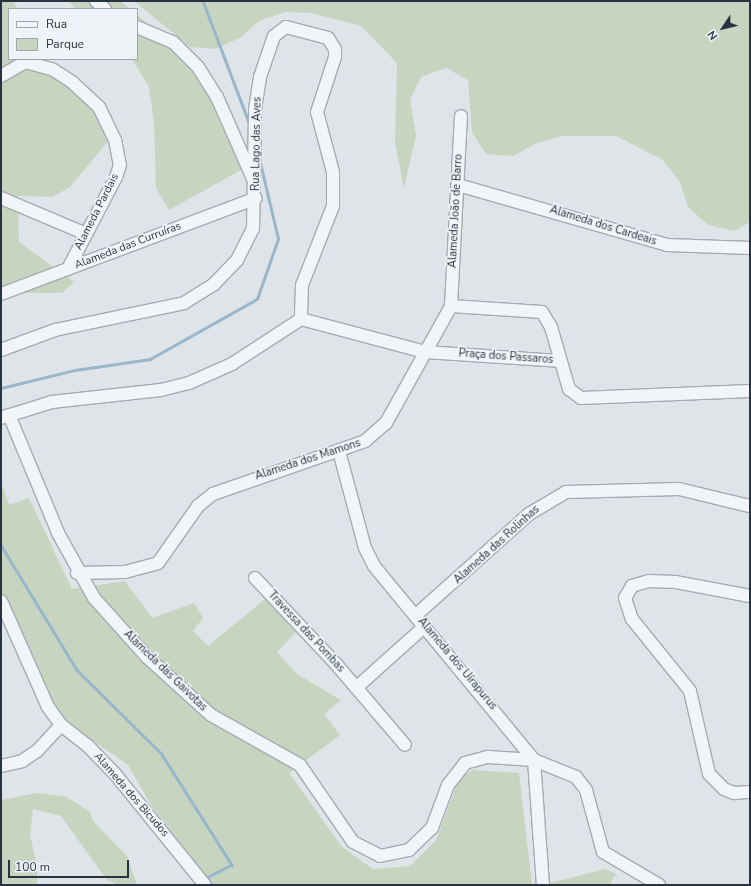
<!DOCTYPE html>
<html>
<head>
<meta charset="utf-8">
<style>
  body { margin:0 }
  #map { position:relative; width:751px; height:886px; overflow:hidden; background:#dfe4e9; font-family:"Nunito Sans",sans-serif }
  div>[style] { position:absolute }
  [style*='--x'] { left:calc(var(--x)*1px); top:calc(var(--y)*1px); width:calc(var(--w)*1px); rotate:calc(var(--a)*1deg) }
  .green>* { inset:0; background:#c7d4c0 }
  .stream>* { height:2.5px; margin:-1.25px; padding:0 1.25px; transform-origin:1.25px; border-radius:1.25px; background:#99b6cb }
  .roads { filter:drop-shadow(1px 0 #a4abb3) drop-shadow(-1px 0 #a4abb3) drop-shadow(0 1px #a4abb3) drop-shadow(0 -1px #a4abb3) }
  .minor>* { height:12px; margin:-6px; padding:0 6px; transform-origin:6px; border-radius:6px; background:#f2f5f7 }
  span { translate:-50% -50%; white-space:nowrap; text-align:center; line-height:1.15; -webkit-text-stroke:3.5px #eff3f7; paint-order:stroke }
  .street-label { font-size:11px; color:#273341 }
  .frame { position:absolute; inset:0; border:2px solid #273341; pointer-events:none }
  .legend { position:absolute; left:8px; top:8px; width:130px; height:52px; box-sizing:border-box; background:#eff3f7; border:1px solid #9fa6ae; margin:0; padding:5px 7px; list-style:none; font-size:12px; color:#273341 }
  .legend li { display:flex; align-items:center; gap:8px; height:20px }
  .legend b { width:20px; border:1px solid #9fa6ae }
  .north { position:absolute; left:703px; top:8px; width:40px; height:40px; -webkit-text-stroke:3px #eff3f7; paint-order:stroke; rotate:235deg; font-size:11px; font-weight:700; line-height:16px; text-align:center; color:#273341 }
  .north::after { content:''; display:block; margin:auto; width:14px; height:18px; background:#273341; clip-path:polygon(50% 0,100% 100%,50% 72%,0 100%) }
  .scale { position:absolute; left:8px; top:860px; width:121px; height:18px; box-sizing:border-box; border:2px solid #273341; border-top:0; padding-left:5px; font-size:12px; line-height:14px; white-space:nowrap; color:#273341; -webkit-text-stroke:3px #eff3f7; paint-order:stroke }
</style>
</head>
<body>
<div id="map">
  <div class="green">
    <i style="clip-path:polygon(1px 1px,13px 1px,18px 9px,9px 9px,9px 59px,46px 59px,54px 74px,94px 103px,114px 134px,70px 187px,52px 197px,18px 196px,19px 242px,74px 282px,62px 293px,1px 293px)"></i>
    <i style="clip-path:polygon(68px 1px,120px 1px,130px 9px,76px 9px)"></i>
    <i style="clip-path:polygon(134px 1px,750px 1px,750px 222px,734px 231px,708px 225px,688px 207px,680px 182px,663px 160px,616px 136px,563px 136px,537px 143px,513px 156px,486px 154px,472px 132px,468px 80px,446px 68px,421px 77px,410px 100px,416px 135px,404px 188px,395px 142px,397px 63px,361px 26px,311px 13px,285px 12px,259px 21px,240px 38px,215px 49px,190px 47px)"></i>
    <i style="clip-path:polygon(137px 15px,208px 72px,243px 169px,169px 210px,156px 188px,154px 122px,149px 87px,132px 59px,137px 59px)"></i>
    <i style="clip-path:polygon(1px 482px,9px 505px,29px 498px,72px 589px,125px 581px,152px 618px,194px 603px,203px 618px,193px 631px,208px 646px,265px 599px,296px 632px,277px 652px,297px 674px,341px 700px,324px 714px,340px 735px,289px 773px,342px 847px,373px 869px,410px 866px,436px 840px,459px 779px,473px 770px,519px 773px,532px 885px,213px 885px,151px 805px,128px 765px,65px 721px,49px 702px,1px 613px)"></i>
    <i style="clip-path:polygon(37px 793px,67px 797px,90px 812px,93px 821px,127px 856px,137px 885px,118px 885px,107px 880px,61px 816px,33px 809px,30px 835px,37px 866px,37px 885px,1px 885px,1px 800px)"></i>
    <i style="clip-path:polygon(605px 869px,616px 874px,609px 885px,541px 885px)"></i>
  </div>
  <div class="stream">
    <i style="--x:203;--y:1;--w:129;--a:69.2"></i>
    <i style="--x:1;--y:388;--w:76;--a:-13.7"></i>
    <i style="--x:75;--y:370;--w:76;--a:-8.3"></i>
    <i style="--x:150;--y:359;--w:123;--a:-29.3"></i>
    <i style="--x:257;--y:299;--w:64;--a:-70.7"></i>
    <i style="--x:278;--y:239;--w:78;--a:-103.3"></i>
    <i style="--x:1;--y:545;--w:146;--a:58.7"></i>
    <i style="--x:77;--y:670;--w:118;--a:44.7"></i>
    <i style="--x:161;--y:753;--w:133;--a:57.6"></i>
    <i style="--x:232;--y:865;--w:30;--a:153"></i>
    <i style="--x:193;--y:885;--w:7;--a:-27"></i>
  </div>
  <div class="roads">
    <div class="minor">
      <i style="--x:96;--y:1;--w:12;--a:42"></i>
      <i style="--x:137;--y:27;--w:39;--a:23"></i>
      <i style="--x:173;--y:42;--w:35;--a:45"></i>
      <i style="--x:198;--y:67;--w:36;--a:58"></i>
      <i style="--x:217;--y:97;--w:90;--a:66.3"></i>
      <i style="--x:1;--y:76;--w:28;--a:-30"></i>
      <i style="--x:25;--y:62;--w:28;--a:15"></i>
      <i style="--x:52;--y:69;--w:24;--a:33"></i>
      <i style="--x:72;--y:82;--w:37;--a:43"></i>
      <i style="--x:99;--y:107;--w:37;--a:64"></i>
      <i style="--x:115;--y:140;--w:25;--a:79"></i>
      <i style="--x:120;--y:165;--w:13;--a:108"></i>
      <i style="--x:116;--y:177;--w:104;--a:117.6"></i>
      <i style="--x:458;--y:185;--w:217;--a:16"></i>
      <i style="--x:667;--y:245;--w:83;--a:2.1"></i>
      <i style="--x:1;--y:198;--w:90;--a:22.9"></i>
      <i style="--x:1;--y:294;--w:272;--a:-20.6"></i>
      <i style="--x:451;--y:306;--w:91;--a:3.8"></i>
      <i style="--x:542;--y:312;--w:17;--a:59"></i>
      <i style="--x:551;--y:327;--w:65;--a:73.8"></i>
      <i style="--x:569;--y:389;--w:15;--a:37"></i>
      <i style="--x:581;--y:398;--w:169;--a:-2.4"></i>
      <i style="--x:301;--y:319;--w:128;--a:14.9"></i>
      <i style="--x:425;--y:352;--w:134;--a:3.8"></i>
      <i style="--x:1;--y:350;--w:58;--a:-20.3"></i>
      <i style="--x:55;--y:330;--w:132;--a:-11.8"></i>
      <i style="--x:184;--y:303;--w:36;--a:-32"></i>
      <i style="--x:214;--y:284;--w:33;--a:-46"></i>
      <i style="--x:237;--y:260;--w:35;--a:-63"></i>
      <i style="--x:253;--y:229;--w:120;--a:-89"></i>
      <i style="--x:255;--y:109;--w:32;--a:-81"></i>
      <i style="--x:260;--y:77;--w:43;--a:-71.1"></i>
      <i style="--x:274;--y:36;--w:15;--a:-37"></i>
      <i style="--x:286;--y:27;--w:43;--a:14.7"></i>
      <i style="--x:328;--y:38;--w:13;--a:58"></i>
      <i style="--x:335;--y:49;--w:8;--a:90"></i>
      <i style="--x:335;--y:57;--w:58;--a:108.1"></i>
      <i style="--x:317;--y:112;--w:62;--a:75.1"></i>
      <i style="--x:333;--y:172;--w:34;--a:90"></i>
      <i style="--x:333;--y:206;--w:85;--a:111.4"></i>
      <i style="--x:302;--y:285;--w:34;--a:92"></i>
      <i style="--x:301;--y:319;--w:82;--a:146.9"></i>
      <i style="--x:232;--y:364;--w:47;--a:156.2"></i>
      <i style="--x:189;--y:383;--w:29;--a:166"></i>
      <i style="--x:161;--y:390;--w:110;--a:173.7"></i>
      <i style="--x:52;--y:402;--w:53;--a:162.6"></i>
      <i style="--x:9;--y:415;--w:128;--a:67.4"></i>
      <i style="--x:58;--y:533;--w:74;--a:61"></i>
      <i style="--x:94;--y:598;--w:79;--a:48.1"></i>
      <i style="--x:147;--y:657;--w:86;--a:42.2"></i>
      <i style="--x:211;--y:715;--w:102;--a:29.3"></i>
      <i style="--x:300;--y:765;--w:93;--a:55.5"></i>
      <i style="--x:353;--y:842;--w:30;--a:27"></i>
      <i style="--x:380;--y:856;--w:30;--a:-12"></i>
      <i style="--x:409;--y:850;--w:32;--a:-44"></i>
      <i style="--x:432;--y:828;--w:46;--a:-69.6"></i>
      <i style="--x:448;--y:785;--w:28;--a:-52"></i>
      <i style="--x:465;--y:763;--w:24;--a:-15"></i>
      <i style="--x:488;--y:757;--w:46;--a:3.7"></i>
      <i style="--x:534;--y:760;--w:45;--a:22"></i>
      <i style="--x:576;--y:777;--w:16;--a:52"></i>
      <i style="--x:586;--y:790;--w:64;--a:74.7"></i>
      <i style="--x:603;--y:852;--w:65;--a:30.5"></i>
      <i style="--x:339;--y:451;--w:100;--a:75"></i>
      <i style="--x:365;--y:548;--w:20;--a:63"></i>
      <i style="--x:374;--y:566;--w:251;--a:50.5"></i>
      <i style="--x:534;--y:760;--w:125;--a:85.9"></i>
      <i style="--x:77;--y:573;--w:48;--a:-1.2"></i>
      <i style="--x:125;--y:572;--w:34;--a:-15"></i>
      <i style="--x:158;--y:563;--w:70;--a:-54.9"></i>
      <i style="--x:198;--y:506;--w:19;--a:-39"></i>
      <i style="--x:213;--y:494;--w:161;--a:-19.2"></i>
      <i style="--x:365;--y:441;--w:28;--a:-41"></i>
      <i style="--x:386;--y:423;--w:134;--a:-60.9"></i>
      <i style="--x:451;--y:306;--w:190;--a:-87"></i>
      <i style="--x:255;--y:578;--w:118;--a:46.7"></i>
      <i style="--x:336;--y:664;--w:106;--a:49.6"></i>
      <i style="--x:750;--y:596;--w:75;--a:-169.3"></i>
      <i style="--x:676;--y:582;--w:27;--a:-178"></i>
      <i style="--x:649;--y:581;--w:18;--a:164"></i>
      <i style="--x:632;--y:586;--w:14;--a:120"></i>
      <i style="--x:625;--y:598;--w:22;--a:72"></i>
      <i style="--x:632;--y:619;--w:92;--a:51.1"></i>
      <i style="--x:690;--y:691;--w:85;--a:77.1"></i>
      <i style="--x:709;--y:774;--w:21;--a:45"></i>
      <i style="--x:724;--y:789;--w:11;--a:22"></i>
      <i style="--x:734;--y:793;--w:16;--a:-4"></i>
      <i style="--x:1;--y:601;--w:116;--a:66.1"></i>
      <i style="--x:48;--y:707;--w:22;--a:54"></i>
      <i style="--x:61;--y:725;--w:33;--a:38"></i>
      <i style="--x:87;--y:745;--w:40;--a:46"></i>
      <i style="--x:115;--y:774;--w:143;--a:51"></i>
      <i style="--x:416;--y:615;--w:152;--a:-41.8"></i>
      <i style="--x:529;--y:514;--w:43;--a:-30.7"></i>
      <i style="--x:566;--y:492;--w:113;--a:-1.5"></i>
      <i style="--x:679;--y:489;--w:73;--a:13.5"></i>
      <i style="--x:357;--y:687;--w:91;--a:-41.9"></i>
      <i style="--x:1;--y:766;--w:22;--a:-13"></i>
      <i style="--x:22;--y:761;--w:18;--a:-34"></i>
      <i style="--x:37;--y:751;--w:35;--a:-47"></i>
    </div>
  </div>
  <div class="street-label">
    <span style="left:257px;top:144px;rotate:-89deg">Rua Lago das Aves</span>
    <span style="left:456px;top:211px;rotate:-87deg">Alameda João de Barro</span>
    <span style="left:97px;top:212px;rotate:-63deg">Alameda Pardais</span>
    <span style="left:603px;top:226px;rotate:17deg">Alameda dos Cardeais</span>
    <span style="left:128px;top:246px;rotate:-21deg">Alameda das Curruíras</span>
    <span style="left:506px;top:357px;rotate:4deg">Praça dos Passaros</span>
    <span style="left:308px;top:460px;rotate:-18deg">Alameda dos Mamons</span>
    <span style="left:497px;top:545px;rotate:-42deg">Alameda das Rolinhas</span>
    <span style="left:306px;top:632px;rotate:47deg">Travessa das Pombas</span>
    <span style="left:457px;top:664px;rotate:50deg">Alameda dos Uírapurus</span>
    <span style="left:165px;top:671px;rotate:44deg">Alameda das Gaivotas</span>
    <span style="left:131px;top:795px;rotate:49deg">Alameda dos Bicudos</span>
  </div>
  <div class="frame"></div>
  <ul class="legend">
  <li><b style="height:5px;background:#f2f5f7"></b>Rua</li>
  <li><b style="height:11px;background:#c7d4c0"></b>Parque</li>
  </ul>
  <div class="north">N</div>
  <div class="scale">100 m</div>
</div>
</body>
</html>
